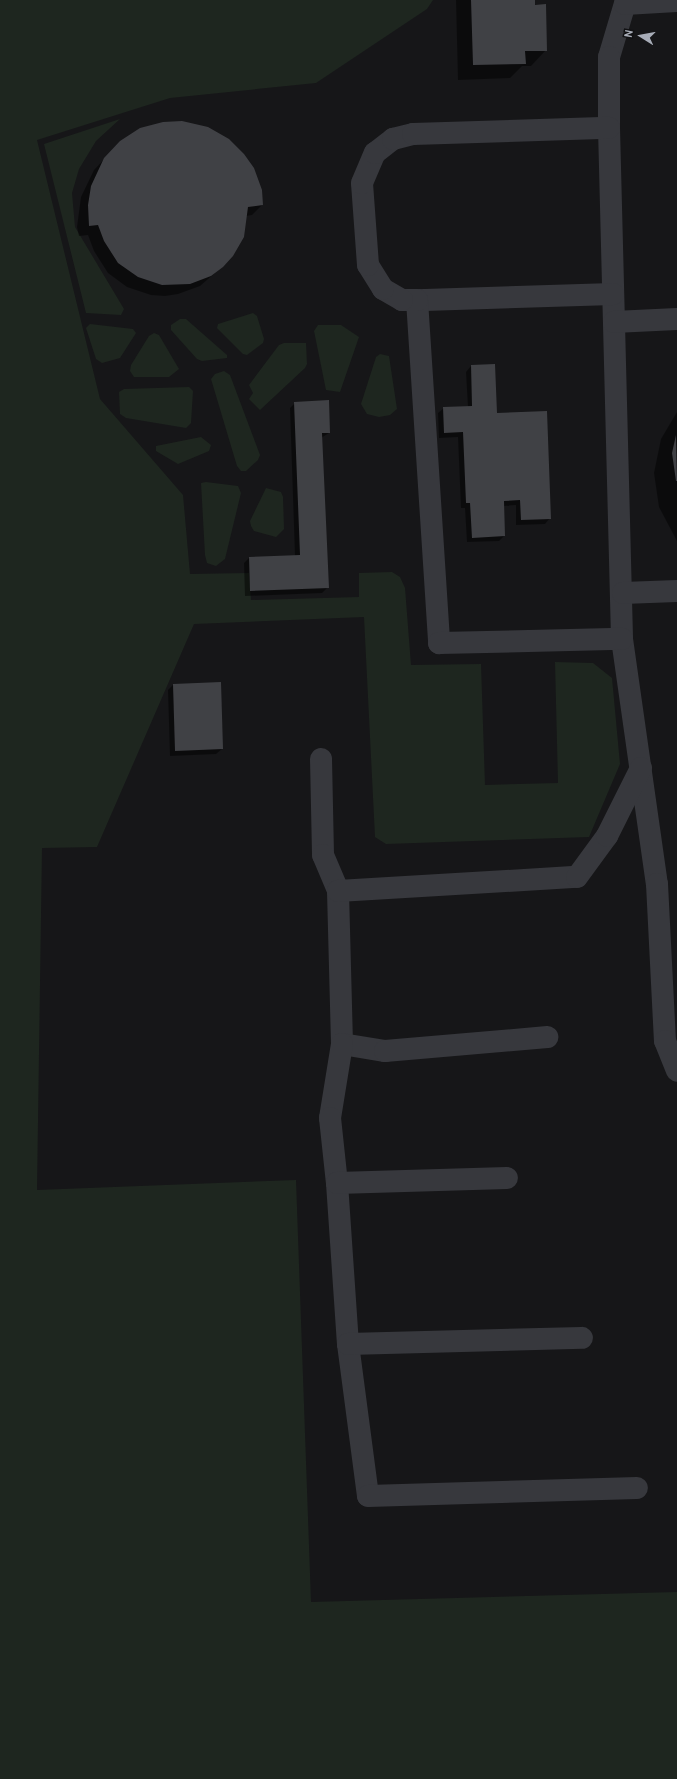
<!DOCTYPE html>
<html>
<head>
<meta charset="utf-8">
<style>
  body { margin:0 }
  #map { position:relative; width:677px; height:1779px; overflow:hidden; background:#161618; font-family:Overpass,sans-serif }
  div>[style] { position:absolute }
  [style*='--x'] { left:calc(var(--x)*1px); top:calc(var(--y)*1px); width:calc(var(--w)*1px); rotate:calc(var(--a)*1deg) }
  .green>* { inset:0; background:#1e261f }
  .shadow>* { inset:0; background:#0007 }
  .building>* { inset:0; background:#404145 }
  .minor>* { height:22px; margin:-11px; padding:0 11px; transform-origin:11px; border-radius:11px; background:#37383d }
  span { translate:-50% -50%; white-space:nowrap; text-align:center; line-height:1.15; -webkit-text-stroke:3.5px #111113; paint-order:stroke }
  .north { position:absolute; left:621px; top:16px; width:40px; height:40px; -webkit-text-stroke:3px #111113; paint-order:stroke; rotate:281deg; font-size:11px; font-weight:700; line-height:16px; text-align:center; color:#a8adb8 }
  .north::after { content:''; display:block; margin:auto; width:14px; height:18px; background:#a8adb8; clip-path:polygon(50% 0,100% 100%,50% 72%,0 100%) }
</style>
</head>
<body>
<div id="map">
  <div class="green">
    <i style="clip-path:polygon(0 0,433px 0,427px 9px,316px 83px,170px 98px,37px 140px,100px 399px,183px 495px,190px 574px,249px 573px,251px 600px,359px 597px,359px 573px,392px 572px,400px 577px,405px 588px,411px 665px,481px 664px,485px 785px,558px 783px,555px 662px,593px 663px,612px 678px,620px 764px,589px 837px,386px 844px,375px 837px,364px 617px,194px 624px,97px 847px,42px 848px,37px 1190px,296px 1180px,311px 1602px,677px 1592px,677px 1779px,0 1779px)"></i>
    <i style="clip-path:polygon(120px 119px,96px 141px,79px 169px,72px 193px,75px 227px,124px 309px,121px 315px,86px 313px,44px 144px)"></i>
    <i style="clip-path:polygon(253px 313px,257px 316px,264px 339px,263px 343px,247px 355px,243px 354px,217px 328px,218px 324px)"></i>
    <i style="clip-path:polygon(180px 319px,186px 319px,227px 355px,227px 358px,202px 361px,197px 359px,171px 330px,171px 325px)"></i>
    <i style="clip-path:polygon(90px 324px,133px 329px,136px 333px,120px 358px,102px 363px,96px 359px,86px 328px)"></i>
    <i style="clip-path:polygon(318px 325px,341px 325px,359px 337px,340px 392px,326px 390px,314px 331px)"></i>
    <i style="clip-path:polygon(154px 333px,159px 335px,179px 369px,169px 377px,134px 377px,130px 371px,131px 365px,149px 336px)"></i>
    <i style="clip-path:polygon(284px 343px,306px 343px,307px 364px,305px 368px,260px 410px,249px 399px,253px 393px,249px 385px,279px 345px)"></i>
    <i style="clip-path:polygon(380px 354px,389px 356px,397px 409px,390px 415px,379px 417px,367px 414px,361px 404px,376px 357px)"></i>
    <i style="clip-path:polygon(224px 371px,230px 375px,260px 455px,258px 460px,246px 471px,241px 471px,237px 466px,211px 379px,215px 374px)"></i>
    <i style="clip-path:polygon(189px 387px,193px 391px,191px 423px,186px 428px,126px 418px,120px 414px,119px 392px,124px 389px)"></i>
    <i style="clip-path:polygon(201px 437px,211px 445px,209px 451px,178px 464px,156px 451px,156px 446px)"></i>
    <i style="clip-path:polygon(206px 482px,238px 486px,241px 493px,225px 559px,216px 566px,207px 563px,205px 555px,201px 483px)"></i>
    <i style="clip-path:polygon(266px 488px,281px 492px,283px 497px,284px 529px,276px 537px,254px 531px,251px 526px,250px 521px)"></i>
  </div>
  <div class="shadow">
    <i style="clip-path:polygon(456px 0,534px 0,546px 50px,531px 66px,522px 66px,510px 78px,458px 80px)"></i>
    <i style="clip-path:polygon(110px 153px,262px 205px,252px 215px,246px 216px,223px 266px,200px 286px,178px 294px,165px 296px,151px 295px,127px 287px,108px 273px,94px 251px,88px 235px,79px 236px,77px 227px,81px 197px,94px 170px)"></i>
    <i style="clip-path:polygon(471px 366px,550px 518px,545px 524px,516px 525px,516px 505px,503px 506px,504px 536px,499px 541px,467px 542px,465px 508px,461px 508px,458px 437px,439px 438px,438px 413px,444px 408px,468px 407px,466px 372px)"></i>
    <i style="clip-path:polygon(295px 403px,329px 433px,321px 438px,328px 587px,322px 593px,245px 596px,244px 563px,249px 558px,295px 556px,290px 408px)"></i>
    <i style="clip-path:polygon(677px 412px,677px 541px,659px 507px,654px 473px,661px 439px)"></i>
    <i style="clip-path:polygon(173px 685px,222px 749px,216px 754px,170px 756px,168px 690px)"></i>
  </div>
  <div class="building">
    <i style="clip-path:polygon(471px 0,535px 0,535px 5px,546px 4px,547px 51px,525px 51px,526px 64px,473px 65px)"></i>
    <i style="clip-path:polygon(182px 121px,208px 127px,229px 139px,244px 154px,254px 168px,262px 190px,263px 205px,248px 207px,244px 237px,233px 256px,223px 267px,211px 276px,190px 284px,162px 285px,138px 277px,118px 263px,104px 241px,98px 225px,89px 226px,88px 205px,91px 186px,104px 158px,120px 141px,140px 128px,163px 122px)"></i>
    <i style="clip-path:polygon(495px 364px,497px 413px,547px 411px,551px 519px,521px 520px,520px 500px,504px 501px,505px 536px,472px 538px,470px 503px,466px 503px,463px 432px,444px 433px,443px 407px,472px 406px,471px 365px)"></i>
    <i style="clip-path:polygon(329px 400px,330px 433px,322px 433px,329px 588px,250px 591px,249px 557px,300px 555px,294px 402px)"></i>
    <i style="clip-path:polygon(676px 435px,677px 481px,676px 481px,672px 453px)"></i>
    <i style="clip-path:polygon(221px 682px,223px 749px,175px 751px,173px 684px)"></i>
  </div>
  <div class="minor">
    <i style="--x:626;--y:0;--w:59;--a:106.6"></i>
    <i style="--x:609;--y:57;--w:71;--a:90"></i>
    <i style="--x:609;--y:128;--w:511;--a:88.54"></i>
    <i style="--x:622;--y:639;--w:247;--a:81.9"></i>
    <i style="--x:657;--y:884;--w:157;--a:87.1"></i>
    <i style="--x:665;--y:1041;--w:32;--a:68"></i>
    <i style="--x:625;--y:4;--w:52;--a:-3.3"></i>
    <i style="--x:613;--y:294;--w:196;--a:178.2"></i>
    <i style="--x:417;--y:300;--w:344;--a:86.3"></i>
    <i style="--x:439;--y:643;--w:183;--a:-1.3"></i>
    <i style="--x:417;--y:300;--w:15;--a:180"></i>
    <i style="--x:402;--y:300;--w:22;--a:-150"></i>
    <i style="--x:383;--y:289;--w:28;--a:-122"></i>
    <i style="--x:368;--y:265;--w:82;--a:-94.2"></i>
    <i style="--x:362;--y:183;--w:33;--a:-67"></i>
    <i style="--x:375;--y:153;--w:23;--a:-38"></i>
    <i style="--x:393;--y:139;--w:21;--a:-14"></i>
    <i style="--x:413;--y:134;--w:196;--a:-1.8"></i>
    <i style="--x:614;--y:322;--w:63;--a:-2.7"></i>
    <i style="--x:623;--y:593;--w:54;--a:-2.1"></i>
    <i style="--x:321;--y:759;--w:96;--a:88.8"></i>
    <i style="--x:323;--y:855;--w:39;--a:67"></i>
    <i style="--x:338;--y:891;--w:153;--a:88.5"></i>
    <i style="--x:342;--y:1044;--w:44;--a:9.2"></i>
    <i style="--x:385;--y:1051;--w:163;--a:-4.9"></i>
    <i style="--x:338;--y:891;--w:239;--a:-3.4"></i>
    <i style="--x:577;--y:877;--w:51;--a:-53.8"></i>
    <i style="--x:607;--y:836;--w:76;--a:-63.4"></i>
    <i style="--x:342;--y:1044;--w:75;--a:99.2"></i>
    <i style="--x:330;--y:1118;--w:65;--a:83.9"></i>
    <i style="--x:337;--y:1183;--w:161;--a:86.1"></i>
    <i style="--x:348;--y:1344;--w:153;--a:82.5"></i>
    <i style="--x:368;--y:1496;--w:269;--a:-1.7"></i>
    <i style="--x:337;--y:1183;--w:170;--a:-1.7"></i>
    <i style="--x:348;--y:1344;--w:234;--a:-1.5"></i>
  </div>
  <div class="north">N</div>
</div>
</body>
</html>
